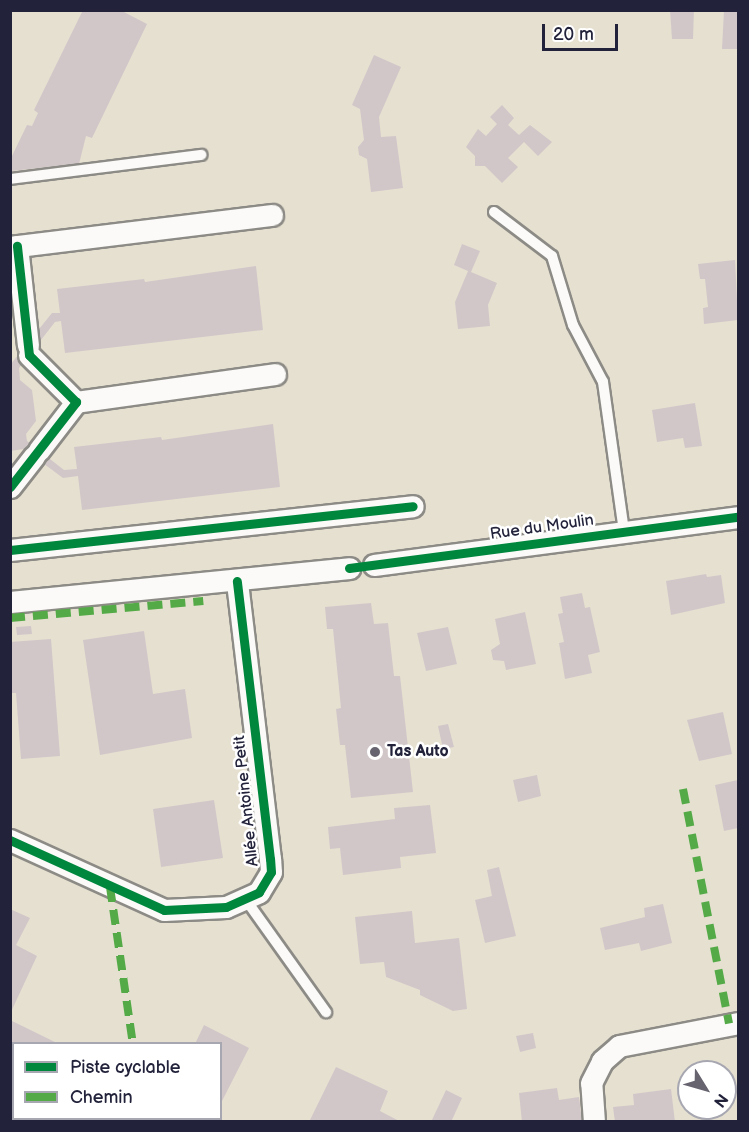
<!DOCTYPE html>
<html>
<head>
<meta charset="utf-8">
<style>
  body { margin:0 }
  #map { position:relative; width:749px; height:1132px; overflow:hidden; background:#e6e0d0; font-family:"Balsamiq Sans",sans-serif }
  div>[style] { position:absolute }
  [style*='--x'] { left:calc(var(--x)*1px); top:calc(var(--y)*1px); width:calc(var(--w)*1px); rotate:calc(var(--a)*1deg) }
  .building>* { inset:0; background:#d1c7c9 }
  .roads { filter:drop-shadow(2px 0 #8d8b86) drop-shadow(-2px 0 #8d8b86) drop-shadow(0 2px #8d8b86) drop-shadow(0 -2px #8d8b86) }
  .lane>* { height:10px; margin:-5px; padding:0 5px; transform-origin:5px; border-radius:5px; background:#fbfaf8 }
  .street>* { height:21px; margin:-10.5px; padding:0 10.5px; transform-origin:10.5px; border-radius:10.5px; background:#fbfaf8 }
  .tram>* { height:1.5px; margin:-0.75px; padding:0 0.75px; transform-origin:0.75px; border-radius:0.75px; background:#b3b2b3 }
  .quiet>* { height:8px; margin-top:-4px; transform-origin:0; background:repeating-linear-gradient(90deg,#53aa46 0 15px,transparent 0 23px) }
  .cycleway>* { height:9px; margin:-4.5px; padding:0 4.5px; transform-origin:4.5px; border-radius:4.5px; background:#00873e }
  .dots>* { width:16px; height:16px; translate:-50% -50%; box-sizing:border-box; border:3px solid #fff; border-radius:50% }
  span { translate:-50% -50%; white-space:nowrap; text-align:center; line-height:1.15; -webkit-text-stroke:5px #fff; paint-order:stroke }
  .street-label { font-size:16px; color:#22223b }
  .poi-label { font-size:16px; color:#22223b; font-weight:700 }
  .left { translate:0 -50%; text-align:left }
  .frame { position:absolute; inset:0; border:12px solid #22223b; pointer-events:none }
  .legend { position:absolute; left:12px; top:1042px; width:210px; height:78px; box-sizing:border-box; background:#fff; border:2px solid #a7a7b1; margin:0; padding:8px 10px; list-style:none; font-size:18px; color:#22223b }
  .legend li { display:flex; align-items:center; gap:12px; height:30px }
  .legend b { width:30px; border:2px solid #a7a7b1 }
  .north { position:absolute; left:677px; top:1060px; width:60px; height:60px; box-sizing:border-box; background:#fff; border:2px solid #a7a7b1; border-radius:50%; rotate:127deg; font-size:16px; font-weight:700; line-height:24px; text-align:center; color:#22223b }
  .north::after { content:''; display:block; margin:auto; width:21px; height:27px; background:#67646f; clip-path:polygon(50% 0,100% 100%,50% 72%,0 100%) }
  .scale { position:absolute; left:542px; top:24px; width:76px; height:27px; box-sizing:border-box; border:3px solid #22223b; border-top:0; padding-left:8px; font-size:18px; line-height:21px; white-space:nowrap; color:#22223b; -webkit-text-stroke:4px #fff; paint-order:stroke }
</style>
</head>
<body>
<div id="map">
  <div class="building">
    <i style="clip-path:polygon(83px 10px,120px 10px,147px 24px,92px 138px,86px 136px,79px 164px,10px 171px,10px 160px,27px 125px,32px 126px,38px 113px,34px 110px)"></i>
    <i style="clip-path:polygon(670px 10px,694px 10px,693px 39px,672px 39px)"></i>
    <i style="clip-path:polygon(724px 10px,738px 10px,738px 49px,722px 49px)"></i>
    <i style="clip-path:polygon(374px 55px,401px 67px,379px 117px,381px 137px,396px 136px,403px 188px,371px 192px,367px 159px,359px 155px,358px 147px,364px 140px,360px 109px,352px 105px)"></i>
    <i style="clip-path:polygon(502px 105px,514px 118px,508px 125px,519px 135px,530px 125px,552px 142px,538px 156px,524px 142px,508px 158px,518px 167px,502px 183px,485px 166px,475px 166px,475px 156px,466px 147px,478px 129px,486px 136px,497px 124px,490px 117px)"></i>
    <i style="clip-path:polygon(462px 244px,480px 251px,471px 272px,497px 283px,488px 305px,490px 326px,458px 329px,455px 302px,468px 271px,454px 265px)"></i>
    <i style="clip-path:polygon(735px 260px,738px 320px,704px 324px,703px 308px,708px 307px,705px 279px,700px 279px,698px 264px)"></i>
    <i style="clip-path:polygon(256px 266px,263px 330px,65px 353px,61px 321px,55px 322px,19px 368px,20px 380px,32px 390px,36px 421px,26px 434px,27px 441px,64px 470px,77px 469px,74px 447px,161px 437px,162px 440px,273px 424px,280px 487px,82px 510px,78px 476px,63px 478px,24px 449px,10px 451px,10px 365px,52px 313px,60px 313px,57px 289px,144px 279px,145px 282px)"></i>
    <i style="clip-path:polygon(695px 403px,702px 446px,685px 448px,683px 438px,657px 442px,652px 410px)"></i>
    <i style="clip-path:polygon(706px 574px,707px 577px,721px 575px,725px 603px,671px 615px,666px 581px)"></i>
    <i style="clip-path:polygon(582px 593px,585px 608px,590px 607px,600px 652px,588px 655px,592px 673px,565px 679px,559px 643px,564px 642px,558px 614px,563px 613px,560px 597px)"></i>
    <i style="clip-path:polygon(371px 603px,374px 624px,388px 623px,394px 676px,400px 676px,413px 792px,351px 798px,345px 745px,340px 745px,336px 709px,341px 708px,333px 629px,327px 629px,325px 607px)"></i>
    <i style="clip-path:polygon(525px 612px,536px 664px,506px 670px,504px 661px,493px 660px,491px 650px,500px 644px,495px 619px)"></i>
    <i style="clip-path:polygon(31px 626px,32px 634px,17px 635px,16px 627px)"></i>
    <i style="clip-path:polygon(448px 627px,457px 664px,426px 671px,417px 633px)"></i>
    <i style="clip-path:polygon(144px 631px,153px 694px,185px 689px,192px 738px,100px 755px,83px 640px)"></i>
    <i style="clip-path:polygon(51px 639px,60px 756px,21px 759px,16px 693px,10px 693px,10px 642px)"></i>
    <i style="clip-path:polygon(723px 712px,732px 754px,699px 761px,687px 720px)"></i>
    <i style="clip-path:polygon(448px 724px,454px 747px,443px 749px,438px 726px)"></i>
    <i style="clip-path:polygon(537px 775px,541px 796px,518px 802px,513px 780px)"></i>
    <i style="clip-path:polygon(738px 780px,738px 828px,724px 831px,715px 785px)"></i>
    <i style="clip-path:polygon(214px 800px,223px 858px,161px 867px,153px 809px)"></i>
    <i style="clip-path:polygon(430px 805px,436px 853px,400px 857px,401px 868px,343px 875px,340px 848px,330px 849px,328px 827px,395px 819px,394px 808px)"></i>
    <i style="clip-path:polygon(499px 867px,516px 936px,485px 943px,475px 900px,492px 896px,487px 870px)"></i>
    <i style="clip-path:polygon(663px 904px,672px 943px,641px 951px,639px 943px,605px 950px,600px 928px,645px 917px,644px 908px)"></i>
    <i style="clip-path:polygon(10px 909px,30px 918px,16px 945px,37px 956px,10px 1014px)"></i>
    <i style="clip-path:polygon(412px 911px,415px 943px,459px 938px,467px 1009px,453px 1011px,420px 995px,420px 990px,386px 977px,384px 962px,360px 964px,355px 917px)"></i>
    <i style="clip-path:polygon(10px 1020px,59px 1044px,10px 1047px)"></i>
    <i style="clip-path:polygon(204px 1025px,249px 1048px,220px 1105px,220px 1044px,195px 1044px)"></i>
    <i style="clip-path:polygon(533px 1033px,536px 1048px,520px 1052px,516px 1036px)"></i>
    <i style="clip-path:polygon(336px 1067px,388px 1091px,380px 1111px,401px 1122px,309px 1122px)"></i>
    <i style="clip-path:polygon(557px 1088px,559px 1100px,579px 1097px,582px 1121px,522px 1122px,519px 1093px)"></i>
    <i style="clip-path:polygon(671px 1089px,675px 1122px,615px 1122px,613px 1107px,634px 1105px,633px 1094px)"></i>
    <i style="clip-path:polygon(446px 1090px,462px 1098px,451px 1122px,431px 1122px)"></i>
  </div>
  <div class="roads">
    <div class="lane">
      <i style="--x:10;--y:179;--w:193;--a:-7.2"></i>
      <i style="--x:494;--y:212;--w:73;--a:37.2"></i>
      <i style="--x:552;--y:256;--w:72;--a:73.1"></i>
      <i style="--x:573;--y:325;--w:64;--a:62.2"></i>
      <i style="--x:603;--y:382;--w:151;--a:82"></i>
      <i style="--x:246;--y:900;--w:138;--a:54.5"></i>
    </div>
    <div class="street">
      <i style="--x:17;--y:246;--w:100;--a:83.7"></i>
      <i style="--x:10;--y:247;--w:264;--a:-7"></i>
      <i style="--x:29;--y:355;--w:66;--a:45"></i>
      <i style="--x:76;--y:402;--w:61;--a:127.6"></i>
      <i style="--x:76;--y:402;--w:201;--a:-8"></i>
      <i style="--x:10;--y:487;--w:39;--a:-52"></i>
      <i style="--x:10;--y:550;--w:405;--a:-6.2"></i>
      <i style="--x:374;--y:565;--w:367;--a:-7.5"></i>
      <i style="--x:10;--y:602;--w:341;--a:-5.7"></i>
      <i style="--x:10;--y:840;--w:169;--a:24.4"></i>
      <i style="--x:164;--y:910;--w:62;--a:-2.8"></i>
      <i style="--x:226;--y:907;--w:36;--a:-24"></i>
      <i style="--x:259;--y:892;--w:23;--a:-59"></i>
      <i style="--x:271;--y:872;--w:13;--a:-94"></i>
      <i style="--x:270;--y:859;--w:280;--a:-96.8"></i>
      <i style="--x:594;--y:1122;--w:39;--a:-94"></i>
      <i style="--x:591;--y:1083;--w:25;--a:-63"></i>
      <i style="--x:602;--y:1061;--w:23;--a:-41"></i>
      <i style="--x:619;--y:1046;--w:121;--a:-10.9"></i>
    </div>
  </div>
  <div class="tram">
    <i style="--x:10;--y:1107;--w:4;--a:14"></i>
    <i style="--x:33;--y:1118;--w:7;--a:34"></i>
    <i style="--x:10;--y:1121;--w:2;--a:27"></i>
  </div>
  <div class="quiet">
    <i style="--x:10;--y:618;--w:194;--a:-5"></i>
    <i style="--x:683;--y:789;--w:239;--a:78.9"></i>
    <i style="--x:110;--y:887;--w:159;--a:81.7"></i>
    <i style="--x:10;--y:1090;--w:4;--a:27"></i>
    <i style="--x:64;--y:1118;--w:7;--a:34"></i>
    <i style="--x:144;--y:1118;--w:4;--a:90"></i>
  </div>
  <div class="cycleway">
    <i style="--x:10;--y:487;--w:108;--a:-52.2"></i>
    <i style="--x:76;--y:402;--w:66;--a:-135"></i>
    <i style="--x:29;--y:355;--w:110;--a:-96.3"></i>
    <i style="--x:10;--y:550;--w:405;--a:-6.2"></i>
    <i style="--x:349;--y:568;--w:392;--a:-7.5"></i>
    <i style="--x:10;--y:840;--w:169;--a:24.4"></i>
    <i style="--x:164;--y:910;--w:62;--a:-2.8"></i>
    <i style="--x:226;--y:907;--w:36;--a:-24"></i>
    <i style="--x:259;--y:892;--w:23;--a:-59"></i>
    <i style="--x:271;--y:872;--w:13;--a:-94"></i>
    <i style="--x:270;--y:859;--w:280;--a:-96.8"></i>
  </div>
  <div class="dots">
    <i style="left:375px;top:752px;background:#67646f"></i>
  </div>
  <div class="street-label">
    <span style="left:542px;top:528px;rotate:-8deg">Rue du Moulin</span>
    <span style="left:247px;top:801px;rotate:-96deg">Allée Antoine Petit</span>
  </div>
  <div class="poi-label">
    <span class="left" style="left:387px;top:752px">Tas Auto</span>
  </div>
  <div class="frame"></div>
  <ul class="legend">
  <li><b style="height:8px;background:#00873e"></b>Piste cyclable</li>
  <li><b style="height:8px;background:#53aa46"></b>Chemin</li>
  </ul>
  <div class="north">N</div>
  <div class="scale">20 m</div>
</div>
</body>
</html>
